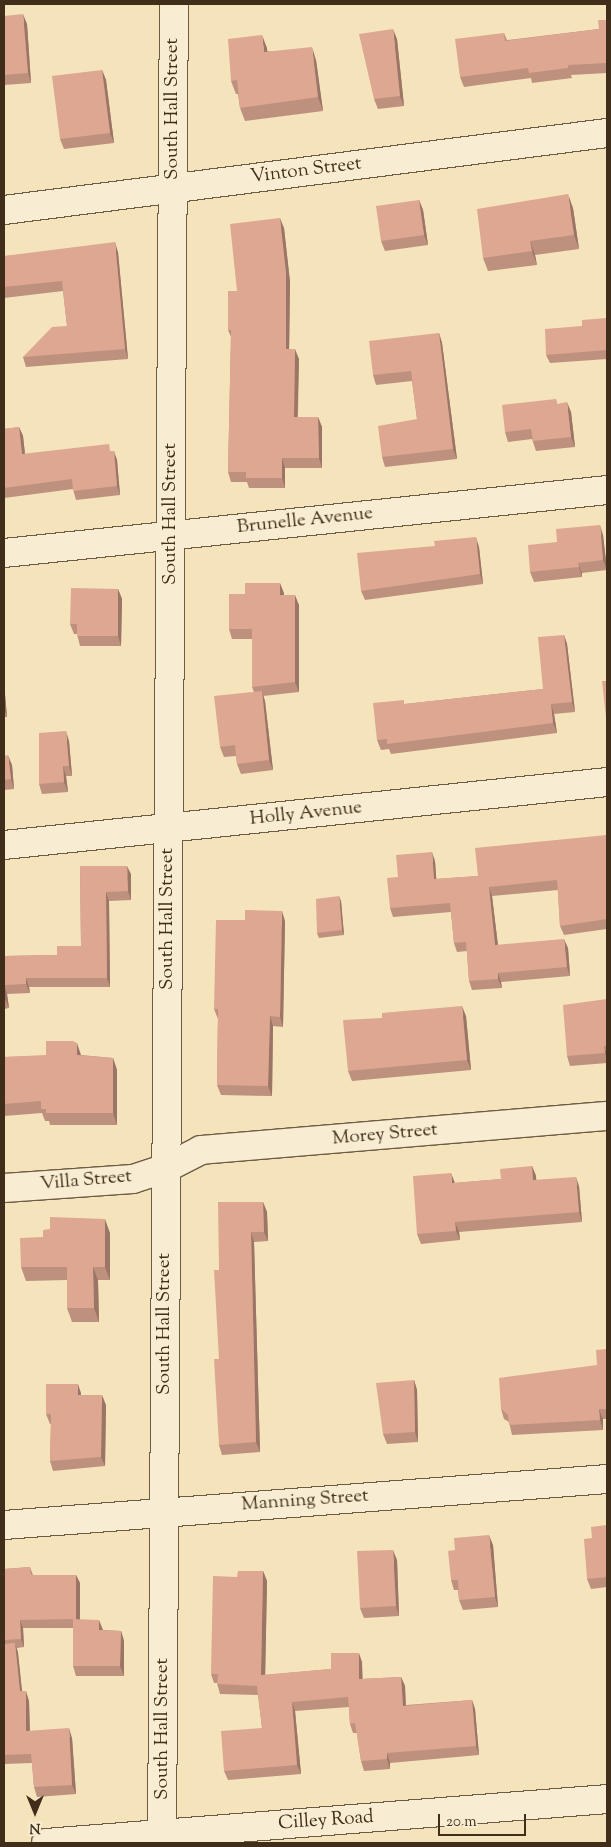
<!DOCTYPE html>
<html>
<head>
<meta charset="utf-8">
<style>
  body { margin:0 }
  #map { position:relative; width:611px; height:1847px; overflow:hidden; background:#f5e3bc; font-family:"Sorts Mill Goudy",serif }
  div>[style] { position:absolute }
  [style*='--x'] { left:calc(var(--x)*1px); top:calc(var(--y)*1px); width:calc(var(--w)*1px); rotate:calc(var(--a)*1deg) }
  .roads { filter:drop-shadow(1px 0 #6d5b43) drop-shadow(-1px 0 #6d5b43) drop-shadow(0 1px #6d5b43) drop-shadow(0 -1px #6d5b43) }
  .minor>* { height:28px; margin:-14px; padding:0 14px; transform-origin:14px; border-radius:14px; background:#f8edd3 }
  .wall>* { inset:0; background:#be907e }
  .shaded-wall>* { inset:0; background:#9b7566 }
  .building>* { inset:0; background:#dda792 }
  span { translate:-50% -50%; white-space:nowrap; text-align:center; line-height:1.15; -webkit-text-stroke:4px #f8edd3; paint-order:stroke }
  .street-label { font-size:19px; color:#402e1b }
  .frame { position:absolute; inset:0; border:5px solid #402e1b; pointer-events:none }
  .north { position:absolute; left:10px; top:1787px; width:50px; height:50px; -webkit-text-stroke:4px #f8edd3; paint-order:stroke; rotate:180deg; font-size:14px; font-weight:700; line-height:20px; text-align:center; color:#402e1b }
  .north::after { content:''; display:block; margin:auto; width:18px; height:22px; background:#402e1b; clip-path:polygon(50% 0,100% 100%,50% 72%,0 100%) }
  .scale { position:absolute; left:438px; top:1814px; width:88px; height:22px; box-sizing:border-box; border:2px solid #402e1b; border-top:0; padding-left:6px; font-size:15px; line-height:18px; white-space:nowrap; color:#402e1b; -webkit-text-stroke:4px #f8edd3; paint-order:stroke }
</style>
</head>
<body>
<div id="map">
  <div class="roads">
    <div class="minor">
      <i style="--x:4;--y:210;--w:608;--a:-7.28"></i>
      <i style="--x:4;--y:553;--w:606;--a:-5.96"></i>
      <i style="--x:4;--y:845;--w:606;--a:-5.96"></i>
      <i style="--x:4;--y:1188;--w:129;--a:-4"></i>
      <i style="--x:133;--y:1179;--w:35;--a:-18"></i>
      <i style="--x:166;--y:1168;--w:39;--a:-27"></i>
      <i style="--x:201;--y:1150;--w:407;--a:-4.8"></i>
      <i style="--x:4;--y:1525;--w:605;--a:-4.36"></i>
      <i style="--x:46;--y:1843;--w:563;--a:-4.48"></i>
      <i style="--x:162;--y:1843;--w:1839;--a:-89.63"></i>
    </div>
  </div>
  <div class="wall">
    <i style="clip-path:polygon(4px 16px,27px 24px,31px 83px,4px 85px)"></i>
    <i style="clip-path:polygon(607px 20px,607px 73px,571px 75px,572px 78px,532px 83px,531px 78px,464px 87px,460px 77px,504px 33px,507px 40px,599px 29px)"></i>
    <i style="clip-path:polygon(397px 39px,404px 106px,378px 109px,374px 99px)"></i>
    <i style="clip-path:polygon(267px 48px,267px 51px,316px 60px,323px 111px,245px 121px,240px 108px,238px 94px,236px 94px,231px 81px)"></i>
    <i style="clip-path:polygon(102px 70px,106px 80px,114px 143px,64px 149px,60px 139px)"></i>
    <i style="clip-path:polygon(419px 200px,423px 210px,428px 245px,385px 251px,381px 241px)"></i>
    <i style="clip-path:polygon(573px 208px,579px 249px,535px 255px,537px 265px,488px 271px,483px 258px)"></i>
    <i style="clip-path:polygon(284px 228px,290px 282px,289px 349px,299px 359px,298px 417px,318px 417px,322px 427px,322px 468px,285px 468px,285px 488px,249px 488px,247px 482px,231px 482px,228px 472px,231px 337px,228px 330px,237px 291px)"></i>
    <i style="clip-path:polygon(118px 252px,128px 359px,26px 367px,23px 357px,67px 326px,63px 291px,4px 298px,4px 256px)"></i>
    <i style="clip-path:polygon(607px 318px,607px 359px,550px 363px,546px 355px,582px 326px)"></i>
    <i style="clip-path:polygon(439px 333px,442px 343px,457px 459px,385px 467px,382px 457px,417px 419px,412px 381px,376px 385px,373px 375px)"></i>
    <i style="clip-path:polygon(556px 399px,557px 404px,571px 412px,575px 447px,536px 451px,532px 439px,508px 442px,505px 432px)"></i>
    <i style="clip-path:polygon(19px 427px,23px 436px,25px 454px,112px 451px,117px 460px,120px 495px,76px 500px,73px 489px,4px 498px,4px 429px)"></i>
    <i style="clip-path:polygon(603px 535px,607px 570px,582px 573px,582px 577px,534px 582px,530px 572px,557px 542px)"></i>
    <i style="clip-path:polygon(479px 547px,483px 584px,365px 600px,361px 591px)"></i>
    <i style="clip-path:polygon(118px 589px,122px 599px,121px 646px,80px 646px,77px 634px,74px 634px,70px 624px)"></i>
    <i style="clip-path:polygon(284px 593px,284px 595px,299px 605px,299px 692px,263px 696px,265px 701px,273px 770px,241px 774px,237px 764px,236px 756px,224px 757px,220px 747px,254px 692px,252px 687px,252px 639px,232px 639px,229px 629px)"></i>
    <i style="clip-path:polygon(564px 635px,567px 644px,575px 712px,554px 714px,557px 733px,391px 754px,389px 749px,381px 750px,377px 740px,405px 704px,543px 689px)"></i>
    <i style="clip-path:polygon(4px 683px,7px 717px,4px 717px)"></i>
    <i style="clip-path:polygon(69px 741px,72px 776px,66px 776px,68px 792px,42px 794px,39px 784px)"></i>
    <i style="clip-path:polygon(4px 756px,12px 765px,14px 789px,4px 790px)"></i>
    <i style="clip-path:polygon(607px 835px,607px 929px,564px 935px,560px 926px,558px 890px,492px 896px,498px 945px,568px 948px,570px 976px,501px 982px,502px 988px,472px 990px,469px 981px,467px 951px,457px 952px,454px 943px,451px 912px,393px 917px,390px 908px,398px 877px,435px 861px,436px 879px,478px 876px)"></i>
    <i style="clip-path:polygon(80px 866px,131px 874px,131px 900px,109px 901px,110px 987px,29px 987px,30px 993px,7px 994px,9px 1008px,4px 1009px,4px 956px,57px 955px,81px 946px)"></i>
    <i style="clip-path:polygon(341px 901px,344px 935px,319px 938px,317px 933px)"></i>
    <i style="clip-path:polygon(285px 921px,283px 1027px,273px 1026px,272px 1096px,221px 1095px,217px 1085px,218px 1019px,214px 1009px)"></i>
    <i style="clip-path:polygon(607px 999px,607px 1063px,570px 1066px,567px 1056px)"></i>
    <i style="clip-path:polygon(466px 1016px,471px 1070px,352px 1081px,348px 1071px)"></i>
    <i style="clip-path:polygon(81px 1055px,113px 1058px,117px 1070px,117px 1125px,50px 1125px,49px 1121px,45px 1121px,42px 1113px,4px 1116px,4px 1057px)"></i>
    <i style="clip-path:polygon(532px 1166px,536px 1176px,536px 1180px,579px 1186px,582px 1222px,459px 1232px,460px 1240px,421px 1244px,417px 1234px,455px 1183px,501px 1179px)"></i>
    <i style="clip-path:polygon(263px 1202px,267px 1212px,268px 1241px,254px 1242px,260px 1452px,222px 1455px,219px 1445px,219px 1270px)"></i>
    <i style="clip-path:polygon(110px 1233px,110px 1280px,98px 1280px,99px 1322px,72px 1322px,67px 1308px,67px 1280px,26px 1281px,21px 1267px,43px 1237px)"></i>
    <i style="clip-path:polygon(607px 1349px,607px 1419px,603px 1419px,603px 1430px,512px 1435px,509px 1422px,504px 1419px,501px 1409px,597px 1365px)"></i>
    <i style="clip-path:polygon(414px 1380px,417px 1390px,418px 1442px,387px 1444px,383px 1434px)"></i>
    <i style="clip-path:polygon(81px 1393px,81px 1395px,106px 1405px,105px 1466px,53px 1471px,50px 1461px,51px 1424px,50px 1424px,46px 1414px)"></i>
    <i style="clip-path:polygon(607px 1525px,607px 1587px,591px 1589px,587px 1579px,592px 1538px)"></i>
    <i style="clip-path:polygon(493px 1545px,498px 1607px,463px 1610px,459px 1600px,458px 1590px,454px 1590px,451px 1580px,455px 1550px)"></i>
    <i style="clip-path:polygon(397px 1560px,399px 1616px,364px 1618px,360px 1608px)"></i>
    <i style="clip-path:polygon(30px 1567px,33px 1575px,76px 1575px,80px 1583px,80px 1620px,103px 1630px,121px 1631px,124px 1641px,124px 1676px,76px 1676px,73px 1666px,73px 1628px,23px 1628px,24px 1647px,17px 1648px,18px 1653px,22px 1691px,29px 1701px,30px 1731px,72px 1738px,76px 1794px,37px 1797px,34px 1787px,32px 1763px,4px 1764px,4px 1569px)"></i>
    <i style="clip-path:polygon(263px 1571px,267px 1581px,265px 1675px,331px 1669px,362px 1662px,362px 1679px,401px 1677px,405px 1686px,406px 1705px,472px 1700px,475px 1709px,479px 1755px,390px 1763px,390px 1769px,364px 1771px,361px 1761px,357px 1733px,353px 1733px,350px 1724px,349px 1707px,295px 1711px,301px 1774px,228px 1780px,224px 1771px,262px 1728px,258px 1695px,220px 1694px,217px 1683px,214px 1683px,211px 1674px,237px 1577px)"></i>
  </div>
  <div class="shaded-wall">
    <i style="clip-path:polygon(23px 14px,27px 24px,31px 83px,28px 73px)"></i>
    <i style="clip-path:polygon(393px 29px,397px 39px,404px 106px,400px 96px)"></i>
    <i style="clip-path:polygon(262px 35px,267px 48px,269px 65px,264px 52px)"></i>
    <i style="clip-path:polygon(312px 47px,316px 60px,323px 111px,318px 97px)"></i>
    <i style="clip-path:polygon(102px 70px,106px 80px,114px 143px,110px 133px)"></i>
    <i style="clip-path:polygon(568px 194px,573px 208px,579px 249px,574px 235px)"></i>
    <i style="clip-path:polygon(419px 200px,423px 210px,428px 245px,424px 235px)"></i>
    <i style="clip-path:polygon(280px 218px,284px 228px,290px 282px,289px 359px,286px 349px)"></i>
    <i style="clip-path:polygon(530px 241px,535px 255px,537px 265px,532px 251px)"></i>
    <i style="clip-path:polygon(115px 242px,118px 252px,128px 359px,125px 349px)"></i>
    <i style="clip-path:polygon(439px 333px,442px 343px,457px 459px,453px 449px)"></i>
    <i style="clip-path:polygon(295px 349px,299px 359px,297px 427px,294px 417px)"></i>
    <i style="clip-path:polygon(567px 402px,571px 412px,575px 447px,571px 437px)"></i>
    <i style="clip-path:polygon(318px 417px,322px 427px,322px 468px,319px 458px)"></i>
    <i style="clip-path:polygon(19px 427px,23px 436px,26px 464px,22px 454px)"></i>
    <i style="clip-path:polygon(114px 451px,117px 460px,120px 495px,117px 486px)"></i>
    <i style="clip-path:polygon(282px 458px,285px 468px,285px 488px,282px 478px)"></i>
    <i style="clip-path:polygon(600px 525px,603px 535px,607px 570px,603px 560px)"></i>
    <i style="clip-path:polygon(476px 537px,479px 547px,483px 584px,480px 574px)"></i>
    <i style="clip-path:polygon(578px 563px,582px 573px,582px 577px,579px 567px)"></i>
    <i style="clip-path:polygon(280px 583px,284px 593px,284px 605px,280px 595px)"></i>
    <i style="clip-path:polygon(118px 589px,122px 599px,121px 646px,118px 636px)"></i>
    <i style="clip-path:polygon(295px 595px,299px 605px,299px 692px,295px 682px)"></i>
    <i style="clip-path:polygon(564px 635px,567px 644px,575px 712px,572px 702px)"></i>
    <i style="clip-path:polygon(4px 683px,7px 717px,4px 708px)"></i>
    <i style="clip-path:polygon(262px 691px,265px 701px,273px 770px,269px 760px)"></i>
    <i style="clip-path:polygon(551px 704px,554px 714px,557px 733px,553px 723px)"></i>
    <i style="clip-path:polygon(66px 731px,69px 741px,72px 776px,69px 766px)"></i>
    <i style="clip-path:polygon(8px 755px,12px 765px,14px 789px,11px 779px)"></i>
    <i style="clip-path:polygon(63px 766px,66px 776px,68px 792px,64px 782px)"></i>
    <i style="clip-path:polygon(432px 852px,435px 861px,437px 888px,434px 879px)"></i>
    <i style="clip-path:polygon(127px 866px,131px 874px,131px 900px,128px 891px)"></i>
    <i style="clip-path:polygon(489px 887px,492px 896px,499px 954px,495px 945px)"></i>
    <i style="clip-path:polygon(106px 892px,109px 901px,110px 987px,107px 978px)"></i>
    <i style="clip-path:polygon(339px 896px,341px 901px,344px 935px,342px 930px)"></i>
    <i style="clip-path:polygon(282px 911px,285px 921px,283px 1027px,280px 1017px)"></i>
    <i style="clip-path:polygon(564px 939px,568px 948px,570px 976px,567px 967px)"></i>
    <i style="clip-path:polygon(498px 973px,501px 982px,502px 988px,498px 979px)"></i>
    <i style="clip-path:polygon(26px 978px,29px 987px,30px 993px,26px 984px)"></i>
    <i style="clip-path:polygon(4px 985px,7px 994px,9px 1008px,5px 999px)"></i>
    <i style="clip-path:polygon(462px 1006px,466px 1016px,471px 1070px,467px 1060px)"></i>
    <i style="clip-path:polygon(270px 1016px,273px 1026px,272px 1096px,268px 1086px)"></i>
    <i style="clip-path:polygon(77px 1043px,81px 1055px,77px 1055px)"></i>
    <i style="clip-path:polygon(604px 1046px,607px 1055px,607px 1059px,605px 1053px)"></i>
    <i style="clip-path:polygon(113px 1058px,117px 1070px,117px 1125px,113px 1113px)"></i>
    <i style="clip-path:polygon(532px 1166px,536px 1176px,537px 1190px,533px 1180px)"></i>
    <i style="clip-path:polygon(451px 1173px,455px 1183px,452px 1183px)"></i>
    <i style="clip-path:polygon(576px 1177px,579px 1186px,582px 1222px,579px 1212px)"></i>
    <i style="clip-path:polygon(263px 1202px,267px 1212px,268px 1241px,264px 1232px)"></i>
    <i style="clip-path:polygon(105px 1219px,110px 1233px,110px 1280px,105px 1267px)"></i>
    <i style="clip-path:polygon(455px 1222px,459px 1232px,460px 1240px,456px 1231px)"></i>
    <i style="clip-path:polygon(251px 1232px,254px 1242px,260px 1452px,256px 1442px)"></i>
    <i style="clip-path:polygon(93px 1267px,98px 1280px,99px 1322px,94px 1308px)"></i>
    <i style="clip-path:polygon(414px 1380px,417px 1390px,418px 1442px,415px 1432px)"></i>
    <i style="clip-path:polygon(78px 1384px,81px 1393px,81px 1404px,78px 1395px)"></i>
    <i style="clip-path:polygon(102px 1395px,106px 1405px,105px 1466px,101px 1457px)"></i>
    <i style="clip-path:polygon(599px 1409px,603px 1419px,603px 1430px,600px 1420px)"></i>
    <i style="clip-path:polygon(489px 1535px,493px 1545px,498px 1607px,495px 1597px)"></i>
    <i style="clip-path:polygon(393px 1550px,397px 1560px,399px 1616px,396px 1606px)"></i>
    <i style="clip-path:polygon(263px 1571px,267px 1581px,265px 1685px,261px 1675px)"></i>
    <i style="clip-path:polygon(76px 1575px,80px 1583px,80px 1628px,76px 1620px)"></i>
    <i style="clip-path:polygon(20px 1620px,23px 1628px,24px 1647px,21px 1639px)"></i>
    <i style="clip-path:polygon(99px 1620px,103px 1630px,99px 1630px)"></i>
    <i style="clip-path:polygon(121px 1631px,124px 1641px,124px 1676px,120px 1666px)"></i>
    <i style="clip-path:polygon(15px 1643px,18px 1653px,23px 1701px,20px 1691px)"></i>
    <i style="clip-path:polygon(359px 1653px,362px 1662px,363px 1688px,359px 1679px)"></i>
    <i style="clip-path:polygon(401px 1677px,405px 1686px,406px 1715px,403px 1706px)"></i>
    <i style="clip-path:polygon(26px 1691px,29px 1701px,30px 1741px,26px 1731px)"></i>
    <i style="clip-path:polygon(472px 1700px,475px 1709px,479px 1755px,476px 1746px)"></i>
    <i style="clip-path:polygon(292px 1702px,295px 1711px,301px 1774px,297px 1765px)"></i>
    <i style="clip-path:polygon(69px 1728px,72px 1738px,76px 1794px,72px 1785px)"></i>
    <i style="clip-path:polygon(387px 1753px,390px 1763px,390px 1769px,387px 1759px)"></i>
  </div>
  <div class="building">
    <i style="clip-path:polygon(23px 14px,28px 73px,4px 75px,4px 16px)"></i>
    <i style="clip-path:polygon(598px 20px,607px 20px,607px 63px,568px 65px,568px 68px,529px 73px,528px 68px,460px 77px,455px 39px,504px 33px,505px 41px,599px 29px)"></i>
    <i style="clip-path:polygon(393px 29px,400px 96px,374px 99px,359px 34px)"></i>
    <i style="clip-path:polygon(262px 35px,264px 52px,312px 47px,318px 97px,240px 108px,237px 80px,231px 81px,228px 39px)"></i>
    <i style="clip-path:polygon(102px 70px,110px 133px,60px 139px,52px 76px)"></i>
    <i style="clip-path:polygon(568px 194px,574px 235px,530px 241px,532px 251px,483px 258px,477px 209px)"></i>
    <i style="clip-path:polygon(419px 200px,424px 235px,381px 241px,376px 206px)"></i>
    <i style="clip-path:polygon(280px 218px,286px 272px,286px 349px,295px 349px,294px 417px,318px 417px,319px 458px,282px 458px,282px 478px,246px 478px,246px 472px,228px 472px,231px 330px,228px 330px,228px 291px,237px 291px,230px 224px)"></i>
    <i style="clip-path:polygon(115px 242px,125px 349px,23px 357px,52px 327px,67px 326px,62px 281px,4px 287px,4px 256px)"></i>
    <i style="clip-path:polygon(607px 318px,607px 350px,546px 355px,545px 329px,582px 326px,582px 320px)"></i>
    <i style="clip-path:polygon(439px 333px,453px 449px,382px 457px,378px 426px,417px 419px,411px 371px,373px 375px,369px 341px)"></i>
    <i style="clip-path:polygon(556px 399px,557px 404px,567px 402px,571px 437px,533px 441px,531px 429px,505px 432px,502px 405px)"></i>
    <i style="clip-path:polygon(19px 427px,22px 454px,109px 444px,110px 451px,114px 451px,117px 486px,73px 491px,72px 479px,4px 488px,4px 429px)"></i>
    <i style="clip-path:polygon(600px 525px,603px 560px,578px 563px,579px 567px,530px 572px,528px 545px,557px 542px,556px 529px)"></i>
    <i style="clip-path:polygon(476px 537px,480px 574px,361px 591px,357px 553px,435px 546px,434px 541px)"></i>
    <i style="clip-path:polygon(245px 583px,280px 583px,280px 595px,295px 595px,295px 682px,252px 687px,252px 629px,229px 629px,229px 594px,245px 594px)"></i>
    <i style="clip-path:polygon(71px 588px,118px 589px,118px 636px,77px 636px,77px 624px,70px 624px)"></i>
    <i style="clip-path:polygon(564px 635px,572px 702px,551px 704px,553px 723px,387px 744px,387px 739px,377px 740px,373px 703px,404px 700px,404px 704px,543px 689px,538px 637px)"></i>
    <i style="clip-path:polygon(602px 681px,607px 681px,607px 717px,606px 717px)"></i>
    <i style="clip-path:polygon(262px 691px,269px 760px,237px 764px,235px 745px,220px 747px,214px 696px)"></i>
    <i style="clip-path:polygon(66px 731px,69px 766px,63px 766px,64px 782px,39px 784px,39px 733px)"></i>
    <i style="clip-path:polygon(8px 755px,11px 779px,4px 780px,4px 756px)"></i>
    <i style="clip-path:polygon(607px 835px,607px 919px,560px 926px,557px 880px,489px 887px,495px 945px,564px 939px,567px 967px,498px 973px,498px 979px,469px 981px,466px 942px,454px 943px,450px 903px,390px 908px,387px 878px,398px 877px,396px 855px,432px 852px,434px 879px,478px 876px,475px 848px)"></i>
    <i style="clip-path:polygon(80px 866px,127px 866px,128px 891px,106px 892px,107px 978px,26px 978px,26px 984px,4px 985px,5px 999px,4px 999px,4px 956px,57px 955px,57px 946px,81px 946px)"></i>
    <i style="clip-path:polygon(339px 896px,342px 930px,317px 933px,316px 899px)"></i>
    <i style="clip-path:polygon(245px 910px,282px 911px,280px 1017px,270px 1016px,268px 1086px,217px 1085px,218px 1009px,214px 1009px,216px 920px,245px 920px)"></i>
    <i style="clip-path:polygon(607px 999px,607px 1046px,604px 1046px,605px 1053px,567px 1056px,563px 1005px)"></i>
    <i style="clip-path:polygon(462px 1006px,467px 1060px,348px 1071px,343px 1020px,382px 1018px,382px 1013px)"></i>
    <i style="clip-path:polygon(46px 1041px,73px 1041px,77px 1043px,77px 1055px,113px 1058px,113px 1113px,46px 1113px,46px 1109px,41px 1109px,41px 1101px,4px 1104px,4px 1057px,46px 1055px)"></i>
    <i style="clip-path:polygon(532px 1166px,533px 1180px,576px 1177px,579px 1212px,455px 1222px,456px 1231px,417px 1234px,413px 1176px,451px 1173px,452px 1183px,501px 1179px,500px 1169px)"></i>
    <i style="clip-path:polygon(218px 1202px,263px 1202px,264px 1232px,251px 1232px,256px 1442px,219px 1445px,214px 1359px,219px 1359px,214px 1270px,219px 1270px)"></i>
    <i style="clip-path:polygon(50px 1217px,105px 1219px,105px 1267px,93px 1267px,94px 1308px,67px 1308px,67px 1267px,21px 1267px,20px 1238px,43px 1237px,43px 1230px,50px 1229px)"></i>
    <i style="clip-path:polygon(607px 1349px,607px 1409px,599px 1409px,600px 1420px,509px 1425px,508px 1415px,501px 1409px,499px 1378px,597px 1365px,596px 1350px)"></i>
    <i style="clip-path:polygon(414px 1380px,415px 1432px,383px 1434px,376px 1383px)"></i>
    <i style="clip-path:polygon(46px 1384px,78px 1384px,78px 1395px,102px 1395px,101px 1457px,50px 1461px,51px 1414px,46px 1414px)"></i>
    <i style="clip-path:polygon(607px 1525px,607px 1577px,587px 1579px,584px 1539px,592px 1538px,591px 1527px)"></i>
    <i style="clip-path:polygon(489px 1535px,495px 1597px,459px 1600px,458px 1580px,451px 1580px,448px 1551px,455px 1550px,454px 1538px)"></i>
    <i style="clip-path:polygon(393px 1550px,396px 1606px,360px 1608px,357px 1551px)"></i>
    <i style="clip-path:polygon(30px 1567px,31px 1575px,76px 1575px,76px 1619px,20px 1620px,21px 1639px,4px 1640px,4px 1569px)"></i>
    <i style="clip-path:polygon(238px 1571px,263px 1571px,261px 1675px,331px 1669px,331px 1653px,359px 1653px,359px 1679px,401px 1677px,403px 1706px,472px 1700px,476px 1746px,387px 1753px,387px 1759px,361px 1761px,355px 1723px,350px 1724px,348px 1697px,292px 1702px,297px 1765px,224px 1771px,221px 1731px,262px 1728px,257px 1686px,217px 1684px,218px 1674px,211px 1674px,213px 1576px,237px 1577px)"></i>
    <i style="clip-path:polygon(73px 1619px,99px 1620px,99px 1630px,121px 1631px,120px 1666px,73px 1666px)"></i>
    <i style="clip-path:polygon(15px 1643px,20px 1691px,26px 1691px,26px 1731px,69px 1728px,72px 1785px,34px 1787px,31px 1754px,4px 1755px,4px 1644px)"></i>
  </div>
  <div class="street-label">
    <span style="left:173px;top:109px;rotate:-90deg">South Hall Street</span>
    <span style="left:306px;top:171px;rotate:-7deg">Vinton Street</span>
    <span style="left:171px;top:514px;rotate:-90deg">South Hall Street</span>
    <span style="left:305px;top:521px;rotate:-6deg">Brunelle Avenue</span>
    <span style="left:306px;top:814px;rotate:-6deg">Holly Avenue</span>
    <span style="left:168px;top:919px;rotate:-90deg">South Hall Street</span>
    <span style="left:385px;top:1135px;rotate:-5deg">Morey Street</span>
    <span style="left:86px;top:1181px;rotate:-5deg">Villa Street</span>
    <span style="left:165px;top:1324px;rotate:-90deg">South Hall Street</span>
    <span style="left:305px;top:1501px;rotate:-4deg">Manning Street</span>
    <span style="left:163px;top:1729px;rotate:-90deg">South Hall Street</span>
    <span style="left:326px;top:1821px;rotate:-4deg">Cilley Road</span>
  </div>
  <div class="frame"></div>
  <div class="north">N</div>
  <div class="scale">20 m</div>
</div>
</body>
</html>
